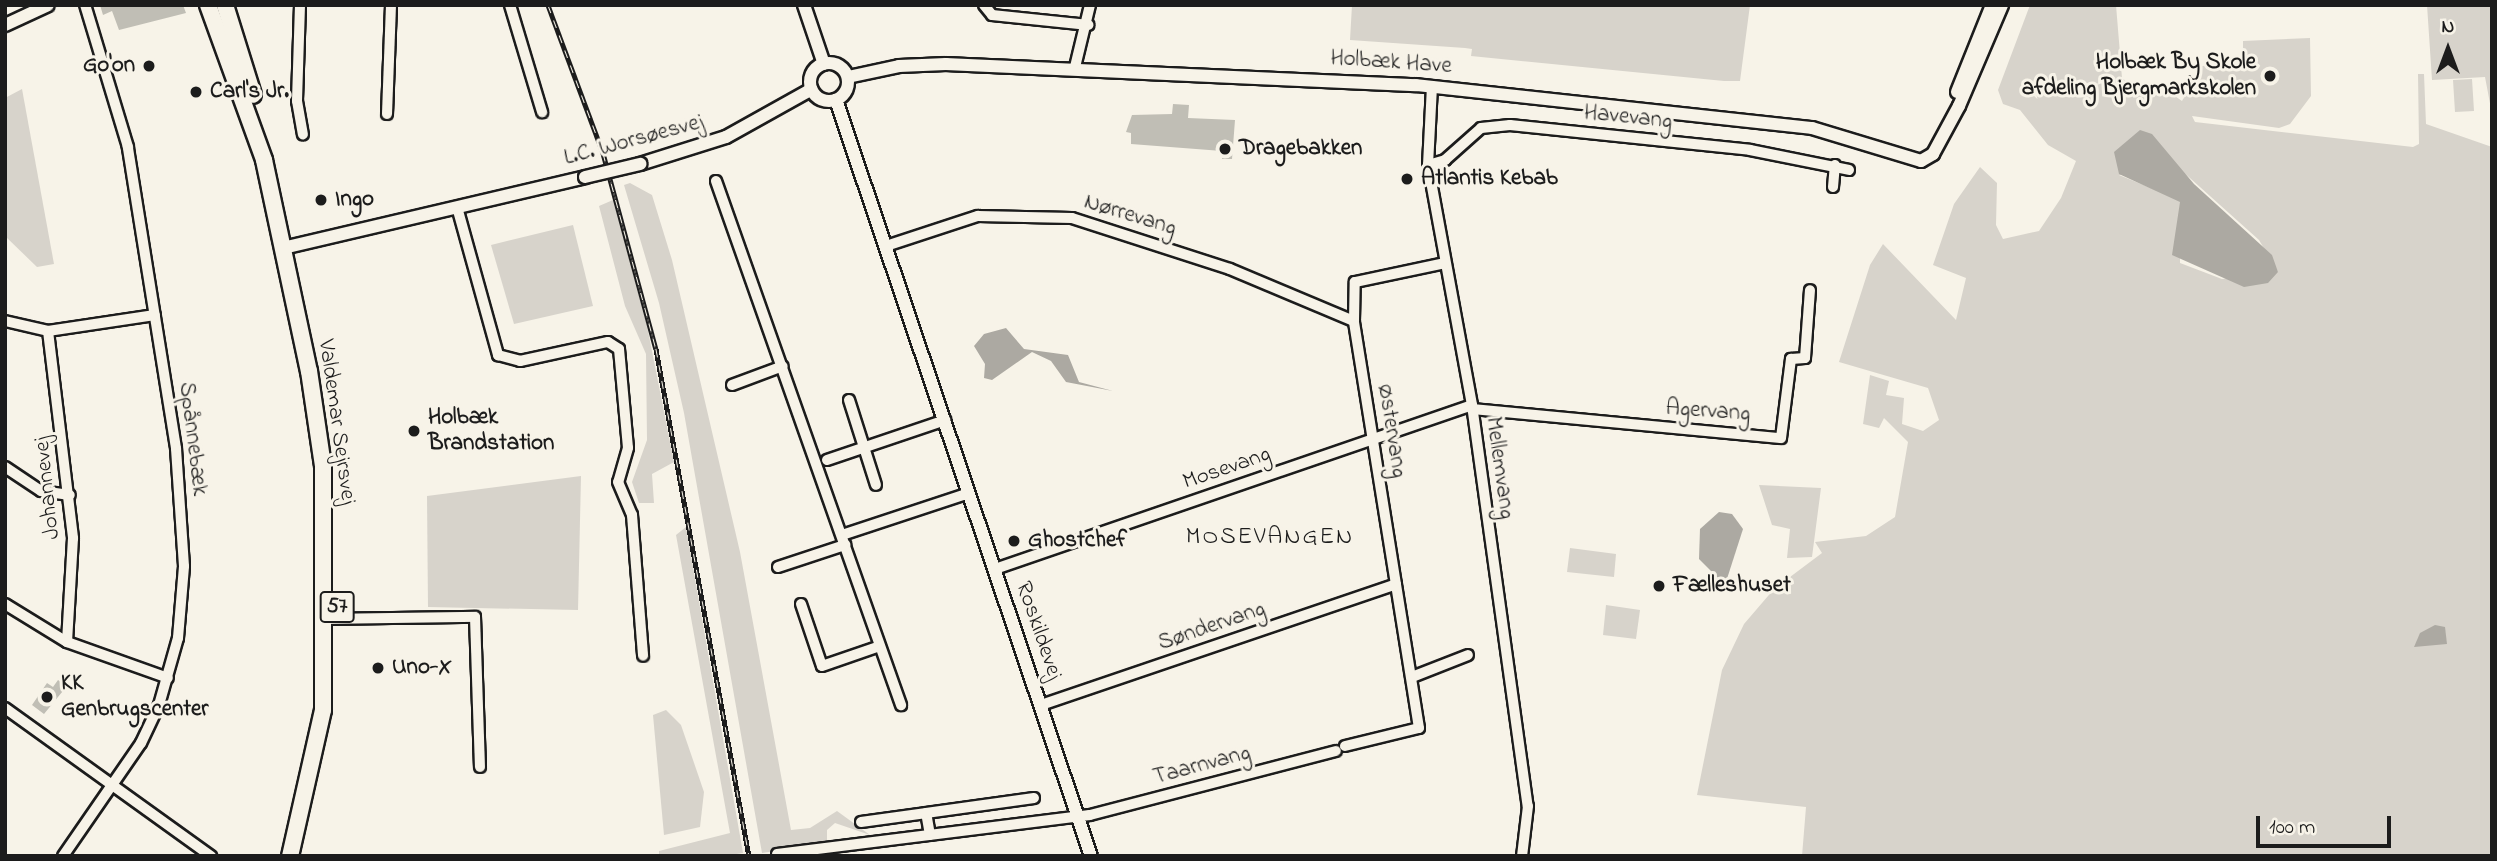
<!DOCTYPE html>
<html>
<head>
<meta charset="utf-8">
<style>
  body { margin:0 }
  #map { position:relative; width:2497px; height:861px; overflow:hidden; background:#f7f3e8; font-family:"Indie Flower",sans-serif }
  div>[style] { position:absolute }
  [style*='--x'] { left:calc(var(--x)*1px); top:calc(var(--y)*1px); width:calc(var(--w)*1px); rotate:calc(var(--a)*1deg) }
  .green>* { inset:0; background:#d7d3cb }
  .water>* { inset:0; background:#aca9a2 }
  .building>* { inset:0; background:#c0beb5 }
  .roads { filter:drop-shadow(2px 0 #1c1c1c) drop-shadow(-2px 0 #1c1c1c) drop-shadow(0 2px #1c1c1c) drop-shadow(0 -2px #1c1c1c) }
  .minor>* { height:10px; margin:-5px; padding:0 5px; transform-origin:5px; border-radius:5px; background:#f7f3e8 }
  .tertiary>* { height:12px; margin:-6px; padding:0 6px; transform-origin:6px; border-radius:6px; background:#f7f3e8 }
  .tertiary>.ring { margin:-6px; padding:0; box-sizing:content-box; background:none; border:12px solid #f7f3e8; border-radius:50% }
  .primary>* { height:16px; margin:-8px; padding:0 8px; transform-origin:8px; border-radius:8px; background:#f7f3e8 }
  .rail>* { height:5px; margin-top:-2.5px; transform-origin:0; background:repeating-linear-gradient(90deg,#f7f3e8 0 8px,#1c1c1c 0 16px); box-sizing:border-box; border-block:2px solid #1c1c1c }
  .bridges { filter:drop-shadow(2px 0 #1c1c1c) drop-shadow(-2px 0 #1c1c1c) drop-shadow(0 2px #1c1c1c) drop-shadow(0 -2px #1c1c1c) }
  .tertiary-bridge>* { height:12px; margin:-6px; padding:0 6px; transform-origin:6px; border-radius:6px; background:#f7f3e8 }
  .dots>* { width:19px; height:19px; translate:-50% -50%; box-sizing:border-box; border:4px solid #f7f3e8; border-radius:50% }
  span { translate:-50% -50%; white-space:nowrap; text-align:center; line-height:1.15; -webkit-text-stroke:6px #f7f3e8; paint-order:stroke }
  .shield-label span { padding:2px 5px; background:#f7f3e8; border:2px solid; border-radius:5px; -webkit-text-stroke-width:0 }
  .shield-label { font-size:21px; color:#1c1c1c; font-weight:700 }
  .street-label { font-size:23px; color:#1c1c1c }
  .poi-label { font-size:23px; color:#1c1c1c; font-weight:700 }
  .right { translate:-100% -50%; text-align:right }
  .left { translate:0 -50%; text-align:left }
  .neighbourhood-label { font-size:24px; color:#1c1c1c; letter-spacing:2px }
  .frame { position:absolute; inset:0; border:7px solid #1c1c1c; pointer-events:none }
  .north { position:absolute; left:2413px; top:14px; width:70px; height:70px; -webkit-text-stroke:5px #f7f3e8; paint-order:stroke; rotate:0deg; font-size:19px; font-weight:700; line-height:28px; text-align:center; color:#1c1c1c }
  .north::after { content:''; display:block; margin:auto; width:24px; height:32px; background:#1c1c1c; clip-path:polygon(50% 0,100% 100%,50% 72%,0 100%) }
  .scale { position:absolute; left:2256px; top:816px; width:135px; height:32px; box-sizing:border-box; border:4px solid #1c1c1c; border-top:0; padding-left:9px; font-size:21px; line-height:24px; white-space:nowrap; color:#1c1c1c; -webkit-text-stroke:5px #f7f3e8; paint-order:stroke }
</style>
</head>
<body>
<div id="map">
  <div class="green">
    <i style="clip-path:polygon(1352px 5px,1750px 5px,1740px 81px,1724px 81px,1471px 56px,1472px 49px,1465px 48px,1350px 40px)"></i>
    <i style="clip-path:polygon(evenodd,2030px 5px,2116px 5px,2122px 78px,2135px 88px,2169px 92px,2182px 101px,2201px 66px,2243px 64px,2243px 41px,2310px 38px,2311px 96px,2290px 124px,2279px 128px,2192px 116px,2195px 122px,2413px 147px,2419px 144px,2418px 74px,2424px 74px,2426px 124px,2492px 147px,2492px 856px,1802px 856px,1806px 807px,1697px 795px,1722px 670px,1744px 624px,1774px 589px,1822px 553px,1815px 542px,1866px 536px,1895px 517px,1908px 442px,1884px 418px,1879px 428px,1863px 424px,1870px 375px,1889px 381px,1886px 395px,1904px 398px,1902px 424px,1923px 431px,1939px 420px,1928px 388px,1839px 362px,1870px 265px,1883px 244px,1956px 320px,1966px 278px,1933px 265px,1954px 204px,1980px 167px,1997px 183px,1996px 225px,2003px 239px,2039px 231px,2061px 198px,2076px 161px,2048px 145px,2020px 110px,2003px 104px,1998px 90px,2030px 5px,2181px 170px,2259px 240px,2278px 272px,2222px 279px,2180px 263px,2180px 231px,2190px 204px,2119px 175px,2181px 170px)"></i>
    <i style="clip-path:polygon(2427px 5px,2492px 5px,2492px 114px,2485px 77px,2432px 80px)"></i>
    <i style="clip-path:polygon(2472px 79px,2474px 111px,2455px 112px,2453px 80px)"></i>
    <i style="clip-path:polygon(22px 89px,54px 264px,37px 267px,5px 236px,5px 98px)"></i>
    <i style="clip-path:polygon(630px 183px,652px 195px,672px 260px,740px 552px,791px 830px,810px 828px,837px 811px,870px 835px,835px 823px,827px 830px,827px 843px,762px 853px,684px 413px,659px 303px,624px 185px)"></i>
    <i style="clip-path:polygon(613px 200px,647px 326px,674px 462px,652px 474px,654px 503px,639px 503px,632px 482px,647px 440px,646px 354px,625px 306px,599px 206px)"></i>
    <i style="clip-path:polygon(573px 225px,593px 306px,514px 324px,491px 245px)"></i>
    <i style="clip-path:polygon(581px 476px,578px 610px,428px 607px,427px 496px)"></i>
    <i style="clip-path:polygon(1759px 485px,1821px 488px,1812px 557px,1787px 558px,1790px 529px,1772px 525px)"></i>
    <i style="clip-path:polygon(686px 527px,743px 853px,724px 856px,659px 856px,659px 851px,730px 833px,676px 535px)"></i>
    <i style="clip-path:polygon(1570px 548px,1616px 554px,1614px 577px,1567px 572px)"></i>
    <i style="clip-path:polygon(1606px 605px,1640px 610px,1636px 639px,1603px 635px)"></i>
    <i style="clip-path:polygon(666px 710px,681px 725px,704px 792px,700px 827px,664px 835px,653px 715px)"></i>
  </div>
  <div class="water">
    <i style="clip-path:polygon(2140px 130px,2152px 134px,2194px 184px,2272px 255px,2278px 272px,2268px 283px,2244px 287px,2172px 255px,2180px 202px,2119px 174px,2114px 152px)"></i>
    <i style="clip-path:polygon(1006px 328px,1024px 349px,1068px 355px,1079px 382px,1113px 391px,1066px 382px,1051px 361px,1032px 352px,992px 380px,984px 378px,985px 364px,974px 346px,984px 334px)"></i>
    <i style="clip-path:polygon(1719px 512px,1732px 514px,1743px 529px,1725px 585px,1699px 559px,1700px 529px)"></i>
    <i style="clip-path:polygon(2435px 625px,2445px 627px,2447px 644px,2414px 647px,2420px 633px)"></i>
  </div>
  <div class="building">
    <i style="clip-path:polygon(100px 5px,183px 5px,186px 13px,119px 30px,112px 11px,103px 15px)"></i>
    <i style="clip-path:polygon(1173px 104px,1189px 105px,1188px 118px,1235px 120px,1232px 159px,1222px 159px,1222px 151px,1131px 144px,1131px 133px,1126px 132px,1132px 115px,1172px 114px)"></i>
    <i style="clip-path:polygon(58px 680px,67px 686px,44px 714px,32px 705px,47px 683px,53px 687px)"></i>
  </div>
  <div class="roads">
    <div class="minor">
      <i style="--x:300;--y:5;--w:96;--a:91.8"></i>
      <i style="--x:297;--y:101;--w:34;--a:80"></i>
      <i style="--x:510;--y:5;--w:112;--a:73.3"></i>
      <i style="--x:984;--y:5;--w:13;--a:51"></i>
      <i style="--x:992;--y:15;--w:97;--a:5.9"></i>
      <i style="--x:1075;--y:67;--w:64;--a:-76.4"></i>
      <i style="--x:1432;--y:86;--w:79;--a:92.9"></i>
      <i style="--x:1428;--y:165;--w:244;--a:79.6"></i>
      <i style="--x:1472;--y:405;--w:405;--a:82.1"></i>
      <i style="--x:1528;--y:806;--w:50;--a:96.8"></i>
      <i style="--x:387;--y:114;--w:109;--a:-87.9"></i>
      <i style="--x:1428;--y:165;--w:18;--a:-16"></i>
      <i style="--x:1445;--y:160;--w:48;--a:-41.6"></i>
      <i style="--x:1481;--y:128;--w:29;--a:-6"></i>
      <i style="--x:1510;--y:125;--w:241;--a:5.9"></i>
      <i style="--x:1750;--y:150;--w:101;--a:11.4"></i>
      <i style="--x:716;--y:181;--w:556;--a:70.55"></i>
      <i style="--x:1833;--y:187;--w:22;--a:-85"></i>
      <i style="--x:457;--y:207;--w:154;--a:74.5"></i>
      <i style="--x:498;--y:355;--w:23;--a:15"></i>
      <i style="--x:520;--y:361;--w:90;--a:-12.2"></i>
      <i style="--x:608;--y:342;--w:13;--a:32"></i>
      <i style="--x:619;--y:349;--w:99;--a:84.8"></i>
      <i style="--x:628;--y:448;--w:35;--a:106"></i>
      <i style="--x:618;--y:482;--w:36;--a:67"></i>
      <i style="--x:632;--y:515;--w:141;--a:85.5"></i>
      <i style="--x:886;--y:246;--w:97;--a:-18.1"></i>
      <i style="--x:978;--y:216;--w:94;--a:1.2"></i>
      <i style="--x:1072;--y:218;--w:166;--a:17.9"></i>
      <i style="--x:1230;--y:269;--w:134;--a:22.8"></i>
      <i style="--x:5;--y:321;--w:44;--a:13.1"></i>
      <i style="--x:48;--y:331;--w:108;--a:-8.5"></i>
      <i style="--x:48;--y:331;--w:209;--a:83.1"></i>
      <i style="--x:73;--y:538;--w:104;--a:93.3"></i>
      <i style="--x:732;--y:385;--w:54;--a:-20.4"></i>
      <i style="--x:849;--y:400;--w:89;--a:72.4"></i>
      <i style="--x:1472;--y:409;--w:310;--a:5.4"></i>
      <i style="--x:1781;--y:438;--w:80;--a:-82.8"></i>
      <i style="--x:1791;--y:359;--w:14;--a:-4"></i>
      <i style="--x:1805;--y:358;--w:68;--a:-85.8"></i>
      <i style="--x:827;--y:460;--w:125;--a:-18.7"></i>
      <i style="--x:5;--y:467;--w:43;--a:33.7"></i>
      <i style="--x:41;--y:491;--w:29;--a:8"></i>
      <i style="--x:842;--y:535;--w:134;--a:-18.3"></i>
      <i style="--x:778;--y:567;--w:71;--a:-18.2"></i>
      <i style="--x:995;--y:569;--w:504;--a:-18.97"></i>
      <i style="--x:5;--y:604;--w:73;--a:31.5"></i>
      <i style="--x:67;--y:642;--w:107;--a:19.6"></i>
      <i style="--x:801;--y:604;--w:65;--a:71.3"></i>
      <i style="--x:822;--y:666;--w:61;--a:-19"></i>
      <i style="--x:327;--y:619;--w:148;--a:-0.8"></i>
      <i style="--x:475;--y:617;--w:150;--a:88.1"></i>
      <i style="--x:1412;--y:677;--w:60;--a:-21.4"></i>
      <i style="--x:1041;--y:705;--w:375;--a:-18.8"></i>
      <i style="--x:5;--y:708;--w:254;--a:35.7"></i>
      <i style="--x:1345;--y:746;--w:76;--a:-13.7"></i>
      <i style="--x:1419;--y:728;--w:412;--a:-99.1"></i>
      <i style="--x:1354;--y:321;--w:39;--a:-89"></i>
      <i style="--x:1355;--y:282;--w:92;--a:-11.9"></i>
      <i style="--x:861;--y:822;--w:66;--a:-7.9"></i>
      <i style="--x:930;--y:835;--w:22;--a:-100"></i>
      <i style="--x:926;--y:813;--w:109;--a:-7.9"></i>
      <i style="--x:777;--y:854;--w:315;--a:-7.1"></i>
      <i style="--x:1090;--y:815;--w:254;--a:-14.6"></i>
      <i style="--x:63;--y:856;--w:137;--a:-55.4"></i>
      <i style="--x:141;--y:743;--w:42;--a:-64.7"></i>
      <i style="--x:159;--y:705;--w:70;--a:-74.2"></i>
      <i style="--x:178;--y:638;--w:72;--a:-85.2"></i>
      <i style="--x:184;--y:566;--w:118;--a:-93.9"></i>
      <i style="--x:176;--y:448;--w:305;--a:-99.1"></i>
      <i style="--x:128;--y:147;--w:148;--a:-106.8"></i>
    </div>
    <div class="tertiary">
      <i style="--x:804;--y:5;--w:62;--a:71.3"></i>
      <i style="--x:5;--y:25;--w:47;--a:-24.9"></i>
      <i class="ring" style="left:810px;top:63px;width:26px;height:26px"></i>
      <i style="--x:848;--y:77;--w:52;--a:-12.2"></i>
      <i style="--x:899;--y:66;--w:47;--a:-2.4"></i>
      <i style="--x:946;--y:64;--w:470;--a:2.6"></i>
      <i style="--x:1416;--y:85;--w:398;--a:6.2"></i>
      <i style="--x:1812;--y:128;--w:114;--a:16.8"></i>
      <i style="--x:1921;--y:161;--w:14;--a:-30"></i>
      <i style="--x:1933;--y:154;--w:55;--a:-61.6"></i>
      <i style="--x:1959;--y:106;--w:110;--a:-66.9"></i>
      <i style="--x:1957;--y:92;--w:94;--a:-68.1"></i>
      <i style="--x:836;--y:100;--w:798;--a:71.36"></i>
      <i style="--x:640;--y:164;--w:90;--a:-17.4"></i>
      <i style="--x:726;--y:137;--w:98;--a:-29.2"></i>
      <i style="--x:283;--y:248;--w:310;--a:-13.2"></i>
    </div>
    <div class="primary">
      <i style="--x:208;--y:5;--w:165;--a:70.1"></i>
      <i style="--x:264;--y:160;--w:216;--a:78"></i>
      <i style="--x:309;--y:371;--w:96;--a:81.6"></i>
      <i style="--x:323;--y:466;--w:244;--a:90"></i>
      <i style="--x:323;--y:710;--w:150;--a:102.7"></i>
      <i style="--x:225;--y:5;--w:94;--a:72.7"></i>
    </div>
  </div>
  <div class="rail">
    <i style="--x:548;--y:5;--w:158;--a:69.6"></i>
    <i style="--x:603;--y:153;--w:203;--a:74.9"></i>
    <i style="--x:656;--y:349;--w:515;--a:79.61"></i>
  </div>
  <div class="bridges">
    <div class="tertiary-bridge">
      <i style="--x:585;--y:177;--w:57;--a:-13.3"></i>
    </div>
  </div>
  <div class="dots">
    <i style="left:149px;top:66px;background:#1c1c1c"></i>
    <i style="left:2270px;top:76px;background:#1c1c1c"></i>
    <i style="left:196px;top:92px;background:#1c1c1c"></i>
    <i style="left:1225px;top:149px;background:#1c1c1c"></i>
    <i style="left:1407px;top:179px;background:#1c1c1c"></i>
    <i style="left:321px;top:200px;background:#1c1c1c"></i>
    <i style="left:414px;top:431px;background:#1c1c1c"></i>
    <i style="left:1014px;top:541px;background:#1c1c1c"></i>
    <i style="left:1659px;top:586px;background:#1c1c1c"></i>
    <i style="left:378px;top:668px;background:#1c1c1c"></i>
    <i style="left:47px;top:697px;background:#1c1c1c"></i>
  </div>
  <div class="shield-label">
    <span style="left:337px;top:607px">57</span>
  </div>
  <div class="street-label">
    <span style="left:1391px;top:63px;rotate:4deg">Holbæk Have</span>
    <span style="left:1628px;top:118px;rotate:6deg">Havevang</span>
    <span style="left:634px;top:141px;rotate:-15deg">L.C. Worsøesvej</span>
    <span style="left:1130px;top:216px;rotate:17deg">Nørrevang</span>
    <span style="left:1708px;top:412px;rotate:4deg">Agervang</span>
    <span style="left:336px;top:422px;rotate:82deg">Valdemar Sejrsvej</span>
    <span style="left:1391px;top:431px;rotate:81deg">Østervang</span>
    <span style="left:192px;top:439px;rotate:83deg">Spånnebæk</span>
    <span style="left:1499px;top:468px;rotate:82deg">Mellemvang</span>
    <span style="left:1227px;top:469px;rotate:-19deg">Mosevang</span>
    <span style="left:48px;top:488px;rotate:-96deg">Johannevej</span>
    <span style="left:1212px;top:627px;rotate:-19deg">Søndervang</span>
    <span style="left:1038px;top:631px;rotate:71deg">Roskildevej</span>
    <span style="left:1202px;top:766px;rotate:-15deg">Taarnvang</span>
  </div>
  <div class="poi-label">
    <span class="right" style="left:2256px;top:76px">Holbæk By Skole<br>afdeling Bjergmarkskolen</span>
    <span class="right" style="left:135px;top:66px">Go'on</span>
    <span class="left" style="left:210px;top:92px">Carl's Jr.</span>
    <span class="left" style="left:1239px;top:149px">Dragebakken</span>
    <span class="left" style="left:1421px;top:179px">Atlantis Kebab</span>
    <span class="left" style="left:335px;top:200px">Ingo</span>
    <span class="left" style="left:428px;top:431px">Holbæk<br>Brandstation</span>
    <span class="left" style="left:1028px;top:541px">Ghostchef</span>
    <span class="left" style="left:1673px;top:586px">Fælleshuset</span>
    <span class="left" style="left:392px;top:668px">Uno-X</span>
    <span class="left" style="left:61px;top:697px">KK<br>Genbrugscenter</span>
  </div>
  <div class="neighbourhood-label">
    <span style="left:1270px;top:538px">MOSEVANGEN</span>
  </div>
  <div class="frame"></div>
  <div class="north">N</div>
  <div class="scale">100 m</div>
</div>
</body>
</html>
